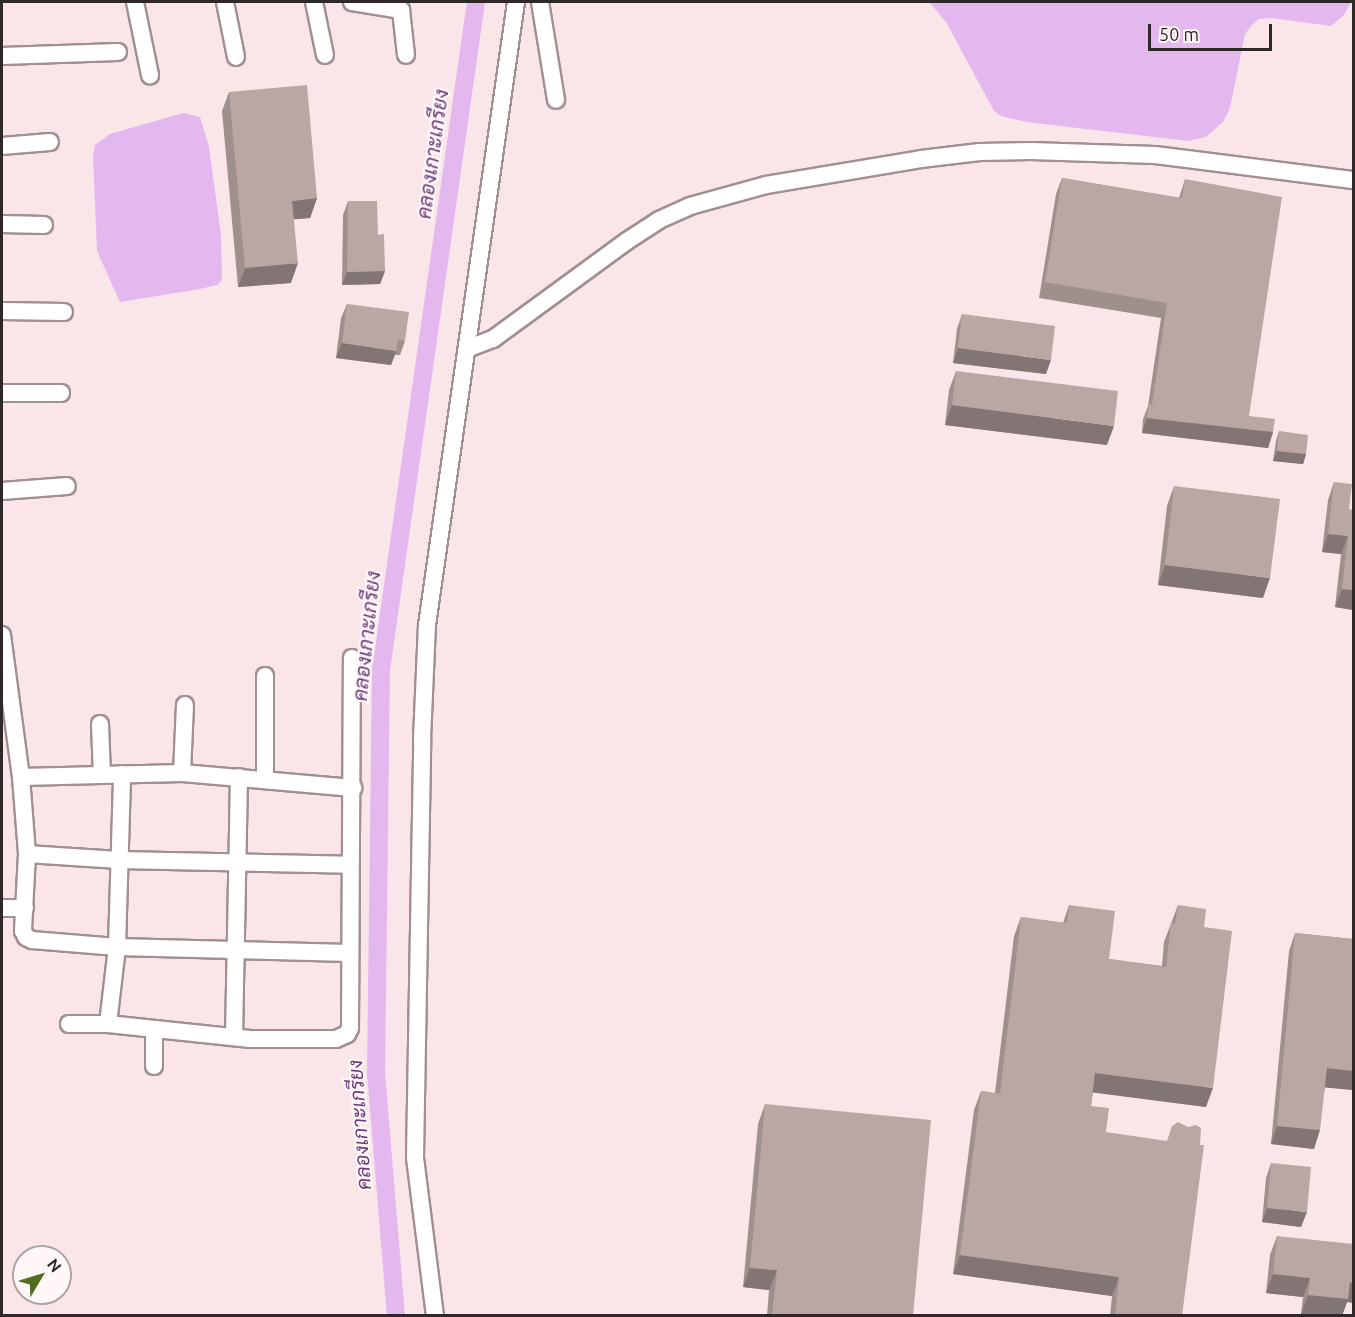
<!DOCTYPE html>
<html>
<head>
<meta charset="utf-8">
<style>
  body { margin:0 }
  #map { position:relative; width:1355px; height:1317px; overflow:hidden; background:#fae6e9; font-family:Ubuntu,Sarabun,sans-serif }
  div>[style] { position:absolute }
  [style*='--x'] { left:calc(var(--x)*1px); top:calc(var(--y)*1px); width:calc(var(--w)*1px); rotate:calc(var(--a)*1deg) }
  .water>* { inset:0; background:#e3b8ef }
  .canal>* { height:18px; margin:-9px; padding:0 9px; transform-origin:9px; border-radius:9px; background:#e3b8ef }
  .roads { filter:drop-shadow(2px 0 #a18f92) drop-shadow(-2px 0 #a18f92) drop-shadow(0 2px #a18f92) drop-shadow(0 -2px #a18f92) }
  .street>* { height:16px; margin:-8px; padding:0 8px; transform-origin:8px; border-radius:8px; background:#fff }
  .wall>* { inset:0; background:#a0908d }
  .shaded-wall>* { inset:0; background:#827573 }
  .building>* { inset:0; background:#baa7a4 }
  span { translate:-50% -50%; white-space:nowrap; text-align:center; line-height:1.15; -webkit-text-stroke:4.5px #fff7f8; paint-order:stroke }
  .water-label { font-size:20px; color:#6d397a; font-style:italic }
  .frame { position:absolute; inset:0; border:3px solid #2f2829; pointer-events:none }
  .north { position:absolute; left:12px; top:1245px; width:60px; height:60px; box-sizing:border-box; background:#fff7f8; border:2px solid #aca4a5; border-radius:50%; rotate:52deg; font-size:16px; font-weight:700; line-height:24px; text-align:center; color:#2f2829 }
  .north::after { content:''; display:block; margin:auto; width:21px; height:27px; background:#536d1f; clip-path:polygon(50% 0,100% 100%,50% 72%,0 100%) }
  .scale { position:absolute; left:1148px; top:24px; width:124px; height:27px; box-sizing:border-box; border:3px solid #2f2829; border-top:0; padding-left:8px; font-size:18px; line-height:21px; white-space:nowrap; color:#2f2829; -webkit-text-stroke:4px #fff7f8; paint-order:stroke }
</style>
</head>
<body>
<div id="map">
  <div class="water">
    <i style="clip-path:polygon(929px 2px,1351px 2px,1344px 15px,1331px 26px,1272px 18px,1259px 19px,1252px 25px,1245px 34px,1230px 108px,1223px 122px,1206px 137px,1189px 141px,1026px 122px,1001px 116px,994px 111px,946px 22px)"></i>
    <i style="clip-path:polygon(183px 113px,200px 117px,209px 147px,221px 235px,222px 280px,217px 285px,200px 289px,120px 302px,97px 251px,93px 156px,95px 145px,110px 134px)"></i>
  </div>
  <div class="canal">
    <i style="--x:396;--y:1316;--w:242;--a:-94.7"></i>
    <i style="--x:376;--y:1075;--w:405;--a:-89.3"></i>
    <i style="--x:381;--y:670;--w:675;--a:-81.91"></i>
  </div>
  <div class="roads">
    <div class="street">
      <i style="--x:135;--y:2;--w:75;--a:78.4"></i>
      <i style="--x:225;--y:2;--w:56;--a:78.7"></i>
      <i style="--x:314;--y:2;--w:54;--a:78.3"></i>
      <i style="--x:352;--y:2;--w:50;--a:9.3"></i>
      <i style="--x:401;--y:10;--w:45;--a:83.7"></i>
      <i style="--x:540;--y:2;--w:99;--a:80.7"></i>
      <i style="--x:2;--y:56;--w:116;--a:-2"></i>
      <i style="--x:2;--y:146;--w:48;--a:-4.8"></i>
      <i style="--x:2;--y:224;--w:42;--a:1.4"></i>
      <i style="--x:2;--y:311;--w:62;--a:0.9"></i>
      <i style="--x:469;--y:348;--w:26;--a:-21"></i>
      <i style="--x:493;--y:339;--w:166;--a:-36.2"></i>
      <i style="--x:627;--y:241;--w:38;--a:-33"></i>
      <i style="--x:659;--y:220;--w:34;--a:-24"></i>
      <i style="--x:690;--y:206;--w:79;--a:-15.4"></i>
      <i style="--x:766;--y:185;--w:157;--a:-9.5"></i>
      <i style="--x:921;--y:159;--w:59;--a:-6.8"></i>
      <i style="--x:980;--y:152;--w:51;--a:-1.1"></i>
      <i style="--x:1031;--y:151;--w:124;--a:1.8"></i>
      <i style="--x:1155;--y:155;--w:201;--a:7.2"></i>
      <i style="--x:2;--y:393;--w:59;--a:0"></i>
      <i style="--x:2;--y:491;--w:65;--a:-4.4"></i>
      <i style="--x:2;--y:635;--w:143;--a:82.4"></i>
      <i style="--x:21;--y:777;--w:77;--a:85.5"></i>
      <i style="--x:27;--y:854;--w:77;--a:93"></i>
      <i style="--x:23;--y:931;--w:7;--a:63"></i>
      <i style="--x:26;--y:937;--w:7;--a:27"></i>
      <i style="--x:32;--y:940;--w:85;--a:4.7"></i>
      <i style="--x:117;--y:947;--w:233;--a:1.5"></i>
      <i style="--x:265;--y:676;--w:104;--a:90"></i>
      <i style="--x:100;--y:724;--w:51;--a:87.8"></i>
      <i style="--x:182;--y:773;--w:68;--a:-87.5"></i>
      <i style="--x:21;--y:777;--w:161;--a:-1.4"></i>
      <i style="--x:182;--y:773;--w:172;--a:5"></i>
      <i style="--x:27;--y:854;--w:92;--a:3.7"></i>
      <i style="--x:119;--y:860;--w:231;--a:1.2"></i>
      <i style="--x:2;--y:908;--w:23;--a:0"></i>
      <i style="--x:69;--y:1024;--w:39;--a:0"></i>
      <i style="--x:108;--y:1024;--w:143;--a:6"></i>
      <i style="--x:250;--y:1039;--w:86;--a:0"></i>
      <i style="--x:336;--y:1039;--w:12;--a:-24"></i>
      <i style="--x:347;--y:1034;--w:7;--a:-63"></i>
      <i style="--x:350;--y:1028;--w:370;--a:-89.7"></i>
      <i style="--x:108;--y:1024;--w:78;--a:-83.3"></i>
      <i style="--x:117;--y:947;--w:173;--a:-88.3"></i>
      <i style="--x:234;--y:1037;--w:260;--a:-88.9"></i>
      <i style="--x:154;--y:1066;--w:37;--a:-90"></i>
      <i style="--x:435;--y:1316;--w:160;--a:-97.2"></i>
      <i style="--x:415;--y:1157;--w:418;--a:-89"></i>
      <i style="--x:422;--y:739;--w:114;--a:-87.5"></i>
      <i style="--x:427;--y:625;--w:629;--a:-81.87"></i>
    </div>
  </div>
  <div class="wall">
    <i style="clip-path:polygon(229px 92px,317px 198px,310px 218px,294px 219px,291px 283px,238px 287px,222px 111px)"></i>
    <i style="clip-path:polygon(1062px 178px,1179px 198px,1185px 179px,1249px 416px,1273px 432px,1268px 448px,1142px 433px,1143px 419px,1148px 406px,1161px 318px,1039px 298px,1056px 194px)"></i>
    <i style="clip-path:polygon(348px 201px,378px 235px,385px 271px,380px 284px,342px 285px,343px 215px)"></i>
    <i style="clip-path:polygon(347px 304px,405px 341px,400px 355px,395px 355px,391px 365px,336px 358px,341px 318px)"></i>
    <i style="clip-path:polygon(962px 314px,1046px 374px,953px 363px,957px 329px)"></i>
    <i style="clip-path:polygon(956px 371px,1107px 445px,945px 425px,949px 390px)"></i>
    <i style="clip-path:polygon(1279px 431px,1306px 454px,1303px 464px,1273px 461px,1276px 441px)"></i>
    <i style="clip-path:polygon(1334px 482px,1349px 509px,1353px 610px,1335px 607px,1341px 554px,1322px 552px,1328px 500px)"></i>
    <i style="clip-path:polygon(1174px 486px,1263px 598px,1158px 585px,1167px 506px)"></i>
    <i style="clip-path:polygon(1069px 905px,1109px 959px,1162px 966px,1164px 942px,1178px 905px,1204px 927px,1206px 1107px,1093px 1092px,1091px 1106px,1106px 1132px,1182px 1316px,1110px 1316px,1112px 1296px,953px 1274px,974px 1110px,981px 1091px,995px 1093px,1014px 936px,1021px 917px,1063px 923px)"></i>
    <i style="clip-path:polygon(1295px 933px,1353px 939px,1353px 1090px,1325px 1087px,1314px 1149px,1271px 1144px,1289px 951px)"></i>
    <i style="clip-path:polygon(765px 1104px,913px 1316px,767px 1316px,769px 1290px,743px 1287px,758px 1124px)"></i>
    <i style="clip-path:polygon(1271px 1163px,1301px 1227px,1262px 1222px,1266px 1178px)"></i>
    <i style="clip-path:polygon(1277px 1236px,1347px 1302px,1342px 1316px,1312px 1316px,1301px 1314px,1303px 1297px,1266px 1293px,1270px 1255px)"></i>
  </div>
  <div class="shaded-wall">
    <i style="clip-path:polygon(317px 198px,310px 218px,285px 220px,292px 201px)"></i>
    <i style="clip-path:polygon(298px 263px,291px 283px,238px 287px,245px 268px)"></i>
    <i style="clip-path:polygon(385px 271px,380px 284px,342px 285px,347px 272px)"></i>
    <i style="clip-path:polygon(342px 343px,396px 351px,391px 365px,336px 358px)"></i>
    <i style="clip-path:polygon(958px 348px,1051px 360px,1046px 374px,953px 363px)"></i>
    <i style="clip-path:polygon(952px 405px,1114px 426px,1107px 445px,945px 425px)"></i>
    <i style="clip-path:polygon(1147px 418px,1273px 432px,1268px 448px,1142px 433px)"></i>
    <i style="clip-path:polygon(1277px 451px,1306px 454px,1303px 464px,1273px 461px)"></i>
    <i style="clip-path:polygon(1328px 534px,1348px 536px,1341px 554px,1322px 552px)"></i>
    <i style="clip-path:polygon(1165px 565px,1270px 578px,1263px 598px,1158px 585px)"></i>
    <i style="clip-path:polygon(1342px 589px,1353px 590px,1353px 610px,1335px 607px)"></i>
    <i style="clip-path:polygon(1327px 1068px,1353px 1071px,1353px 1090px,1320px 1087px)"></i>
    <i style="clip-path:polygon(1095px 1073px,1213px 1088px,1206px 1107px,1089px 1092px)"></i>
    <i style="clip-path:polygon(1277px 1126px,1320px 1130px,1314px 1149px,1271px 1144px)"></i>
    <i style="clip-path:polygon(1267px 1208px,1307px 1212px,1301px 1227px,1262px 1222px)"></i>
    <i style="clip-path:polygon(960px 1255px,1119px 1277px,1112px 1296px,953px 1274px)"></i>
    <i style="clip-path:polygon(750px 1268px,777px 1270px,769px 1290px,743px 1287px)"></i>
    <i style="clip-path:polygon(1273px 1274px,1310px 1278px,1303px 1297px,1266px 1293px)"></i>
    <i style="clip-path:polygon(1350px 1282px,1353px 1283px,1353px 1303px,1347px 1302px,1342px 1316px,1312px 1316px,1301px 1314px,1308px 1295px)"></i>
  </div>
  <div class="building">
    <i style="clip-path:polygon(307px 85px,317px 198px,292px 201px,298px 263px,245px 268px,229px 92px)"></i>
    <i style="clip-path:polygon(1062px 178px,1182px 198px,1185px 179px,1282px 197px,1249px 416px,1275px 419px,1273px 432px,1147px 418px,1149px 404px,1152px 405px,1167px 303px,1045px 282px)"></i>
    <i style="clip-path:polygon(348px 201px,377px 201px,378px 235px,384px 234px,385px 271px,347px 272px)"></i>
    <i style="clip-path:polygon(347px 304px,409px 312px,405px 341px,398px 340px,396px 351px,342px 343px)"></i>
    <i style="clip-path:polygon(962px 314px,1055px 326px,1051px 360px,958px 348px)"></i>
    <i style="clip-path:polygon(956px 371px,1118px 391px,1114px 426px,952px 405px)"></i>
    <i style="clip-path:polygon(1279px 431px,1308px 435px,1306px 454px,1277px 451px)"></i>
    <i style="clip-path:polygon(1334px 482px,1352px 484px,1349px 509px,1353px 510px,1353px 590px,1342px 589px,1348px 536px,1328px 534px)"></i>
    <i style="clip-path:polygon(1174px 486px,1280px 499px,1270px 578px,1165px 565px)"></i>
    <i style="clip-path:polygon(1069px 905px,1115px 911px,1109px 959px,1166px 967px,1171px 923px,1175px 924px,1178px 905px,1206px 909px,1204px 927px,1232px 931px,1213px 1088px,1095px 1073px,1091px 1106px,1109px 1108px,1106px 1132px,1167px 1141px,1172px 1126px,1178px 1122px,1188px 1127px,1196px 1125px,1201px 1128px,1200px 1145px,1204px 1145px,1182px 1316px,1115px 1316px,1119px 1277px,960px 1255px,981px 1091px,1000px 1094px,1021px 917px,1067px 923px)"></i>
    <i style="clip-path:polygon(1295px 933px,1353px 939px,1353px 1071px,1327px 1068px,1320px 1130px,1277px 1126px)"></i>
    <i style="clip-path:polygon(765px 1104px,931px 1120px,913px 1316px,772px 1316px,777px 1270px,750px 1268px)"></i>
    <i style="clip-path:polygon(1271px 1163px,1311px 1167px,1307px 1212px,1267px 1208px)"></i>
    <i style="clip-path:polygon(1277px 1236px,1353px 1244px,1353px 1283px,1350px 1282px,1348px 1299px,1308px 1295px,1310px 1278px,1273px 1274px)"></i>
  </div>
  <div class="water-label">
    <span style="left:432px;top:154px;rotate:-82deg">คลองเกาะเกรียง</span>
    <span style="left:366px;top:636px;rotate:-84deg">คลองเกาะเกรียง</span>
    <span style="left:359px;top:1125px;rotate:-94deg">คลองเกาะเกรียง</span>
  </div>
  <div class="frame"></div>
  <div class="north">N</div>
  <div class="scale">50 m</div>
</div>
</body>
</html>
